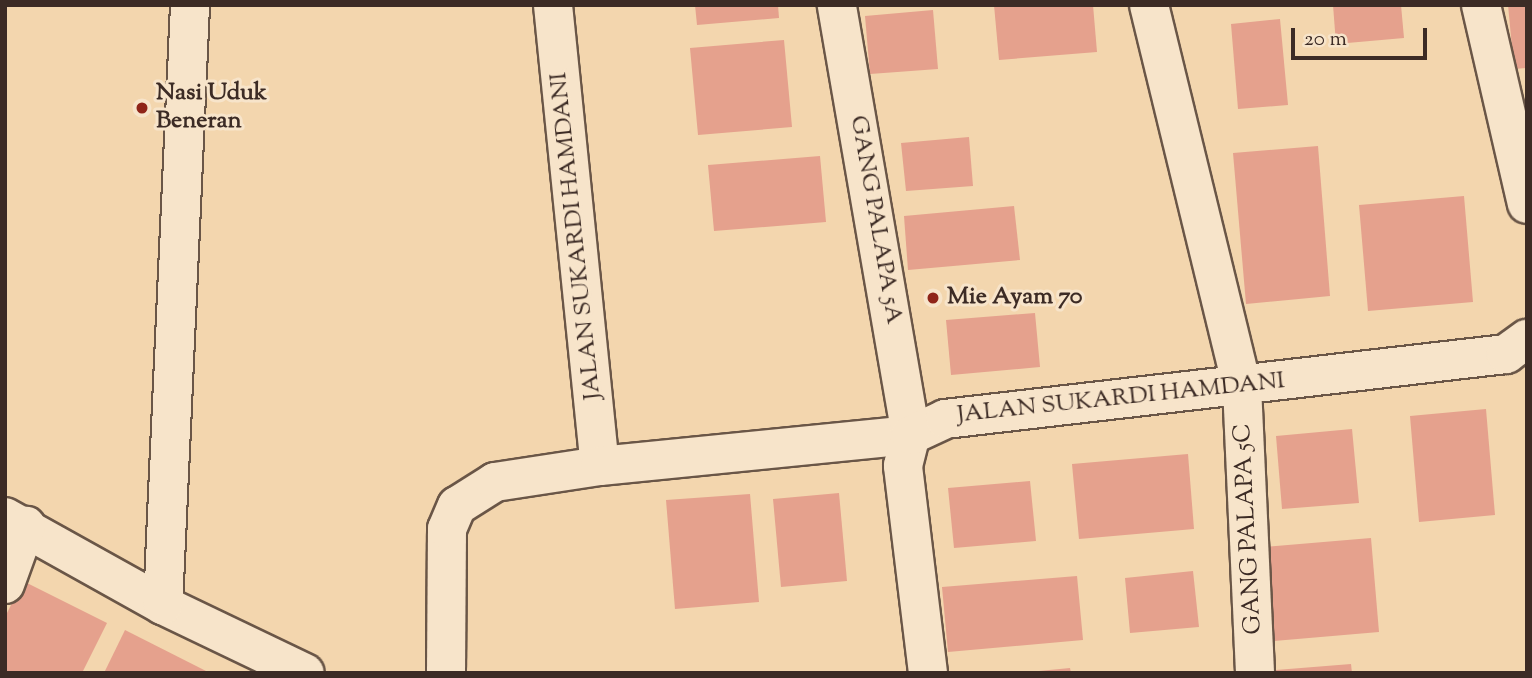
<!DOCTYPE html>
<html>
<head>
<meta charset="utf-8">
<style>
  body { margin:0 }
  #map { position:relative; width:1532px; height:678px; overflow:hidden; background:#f3d6ae; font-family:"Sorts Mill Goudy",serif }
  div>[style] { position:absolute }
  [style*='--x'] { left:calc(var(--x)*1px); top:calc(var(--y)*1px); width:calc(var(--w)*1px); rotate:calc(var(--a)*1deg) }
  .building>* { inset:0; background:#e5a18d }
  .roads { filter:drop-shadow(2px 0 #6a5647) drop-shadow(-2px 0 #6a5647) drop-shadow(0 2px #6a5647) drop-shadow(0 -2px #6a5647) }
  .street>* { height:38px; margin:-19px; padding:0 19px; transform-origin:19px; border-radius:19px; background:#f7e4ca }
  .dots>* { width:19px; height:19px; translate:-50% -50%; box-sizing:border-box; border:4px solid #f7e4ca; border-radius:50% }
  span { translate:-50% -50%; white-space:nowrap; text-align:center; line-height:1.15; -webkit-text-stroke:6px #f7e4ca; paint-order:stroke }
  .poi-label { font-size:24px; color:#3c2b25; font-weight:700 }
  .left { translate:0 -50%; text-align:left }
  .street-label { font-size:24px; color:#3c2b25 }
  .frame { position:absolute; inset:0; border:7px solid #3c2b25; pointer-events:none }
  .scale { position:absolute; left:1291px; top:28px; width:136px; height:32px; box-sizing:border-box; border:4px solid #3c2b25; border-top:0; padding-left:9px; font-size:21px; line-height:24px; white-space:nowrap; color:#3c2b25; -webkit-text-stroke:5px #f7e4ca; paint-order:stroke }
</style>
</head>
<body>
<div id="map">
  <div class="building">
    <i style="clip-path:polygon(695px 5px,778px 5px,779px 18px,697px 25px)"></i>
    <i style="clip-path:polygon(994px 5px,1093px 5px,1097px 52px,999px 60px)"></i>
    <i style="clip-path:polygon(1333px 5px,1401px 5px,1404px 38px,1336px 44px)"></i>
    <i style="clip-path:polygon(1508px 5px,1527px 5px,1527px 68px,1514px 69px)"></i>
    <i style="clip-path:polygon(933px 10px,938px 69px,870px 74px,865px 16px)"></i>
    <i style="clip-path:polygon(1280px 19px,1288px 105px,1238px 109px,1231px 24px)"></i>
    <i style="clip-path:polygon(784px 40px,792px 127px,698px 135px,690px 48px)"></i>
    <i style="clip-path:polygon(969px 137px,973px 186px,906px 191px,901px 143px)"></i>
    <i style="clip-path:polygon(1318px 146px,1330px 296px,1246px 304px,1233px 153px)"></i>
    <i style="clip-path:polygon(820px 156px,826px 222px,714px 231px,708px 165px)"></i>
    <i style="clip-path:polygon(1464px 196px,1473px 302px,1368px 311px,1359px 205px)"></i>
    <i style="clip-path:polygon(1014px 206px,1020px 260px,908px 270px,904px 216px)"></i>
    <i style="clip-path:polygon(1035px 313px,1040px 367px,951px 375px,946px 320px)"></i>
    <i style="clip-path:polygon(1486px 409px,1495px 515px,1419px 522px,1410px 416px)"></i>
    <i style="clip-path:polygon(1352px 429px,1359px 503px,1282px 509px,1276px 436px)"></i>
    <i style="clip-path:polygon(1188px 454px,1194px 529px,1079px 539px,1072px 464px)"></i>
    <i style="clip-path:polygon(1030px 481px,1036px 541px,954px 548px,948px 488px)"></i>
    <i style="clip-path:polygon(839px 493px,847px 581px,781px 587px,773px 499px)"></i>
    <i style="clip-path:polygon(750px 494px,759px 602px,675px 609px,666px 500px)"></i>
    <i style="clip-path:polygon(1371px 538px,1379px 632px,1274px 641px,1265px 547px)"></i>
    <i style="clip-path:polygon(1193px 571px,1199px 627px,1130px 633px,1125px 578px)"></i>
    <i style="clip-path:polygon(1077px 576px,1083px 640px,948px 652px,942px 587px)"></i>
    <i style="clip-path:polygon(23px 581px,107px 623px,82px 673px,5px 673px,5px 617px)"></i>
    <i style="clip-path:polygon(125px 630px,210px 673px,104px 673px)"></i>
    <i style="clip-path:polygon(1351px 664px,1352px 673px,1276px 673px,1276px 670px)"></i>
    <i style="clip-path:polygon(1070px 668px,1071px 673px,1039px 673px,1039px 671px)"></i>
  </div>
  <div class="roads">
    <div class="street">
      <i style="--x:553;--y:5;--w:463;--a:84.2"></i>
      <i style="--x:1149;--y:5;--w:392;--a:76.3"></i>
      <i style="--x:1242;--y:386;--w:287;--a:87.4"></i>
      <i style="--x:1481;--y:5;--w:204;--a:77"></i>
      <i style="--x:5;--y:517;--w:181;--a:29.1"></i>
      <i style="--x:163;--y:605;--w:157;--a:25.6"></i>
      <i style="--x:5;--y:584;--w:62;--a:-70.1"></i>
      <i style="--x:163;--y:605;--w:601;--a:-87.42"></i>
      <i style="--x:446;--y:673;--w:144;--a:-89.6"></i>
      <i style="--x:447;--y:529;--w:25;--a:-67"></i>
      <i style="--x:457;--y:506;--w:45;--a:-32.3"></i>
      <i style="--x:495;--y:482;--w:106;--a:-8.7"></i>
      <i style="--x:600;--y:466;--w:313;--a:-5.7"></i>
      <i style="--x:911;--y:435;--w:436;--a:-99.8"></i>
      <i style="--x:928;--y:673;--w:209;--a:-96.9"></i>
      <i style="--x:903;--y:466;--w:32;--a:-76"></i>
      <i style="--x:911;--y:435;--w:38;--a:-25"></i>
      <i style="--x:945;--y:419;--w:565;--a:-6.61"></i>
      <i style="--x:1506;--y:354;--w:26;--a:-36"></i>
    </div>
  </div>
  <div class="dots">
    <i style="left:142px;top:108px;background:#8f2418"></i>
    <i style="left:933px;top:298px;background:#8f2418"></i>
  </div>
  <div class="poi-label">
    <span class="left" style="left:156px;top:108px">Nasi Uduk<br>Beneran</span>
    <span class="left" style="left:947px;top:298px">Mie Ayam 70</span>
  </div>
  <div class="street-label">
    <span style="left:875px;top:220px;rotate:80deg">GANG PALAPA 5A</span>
    <span style="left:577px;top:236px;rotate:-96deg">JALAN SUKARDI HAMDANI</span>
    <span style="left:1121px;top:399px;rotate:-6deg">JALAN SUKARDI HAMDANI</span>
    <span style="left:1249px;top:529px;rotate:-93deg">GANG PALAPA 5C</span>
  </div>
  <div class="frame"></div>
  <div class="scale">20 m</div>
</div>
</body>
</html>
